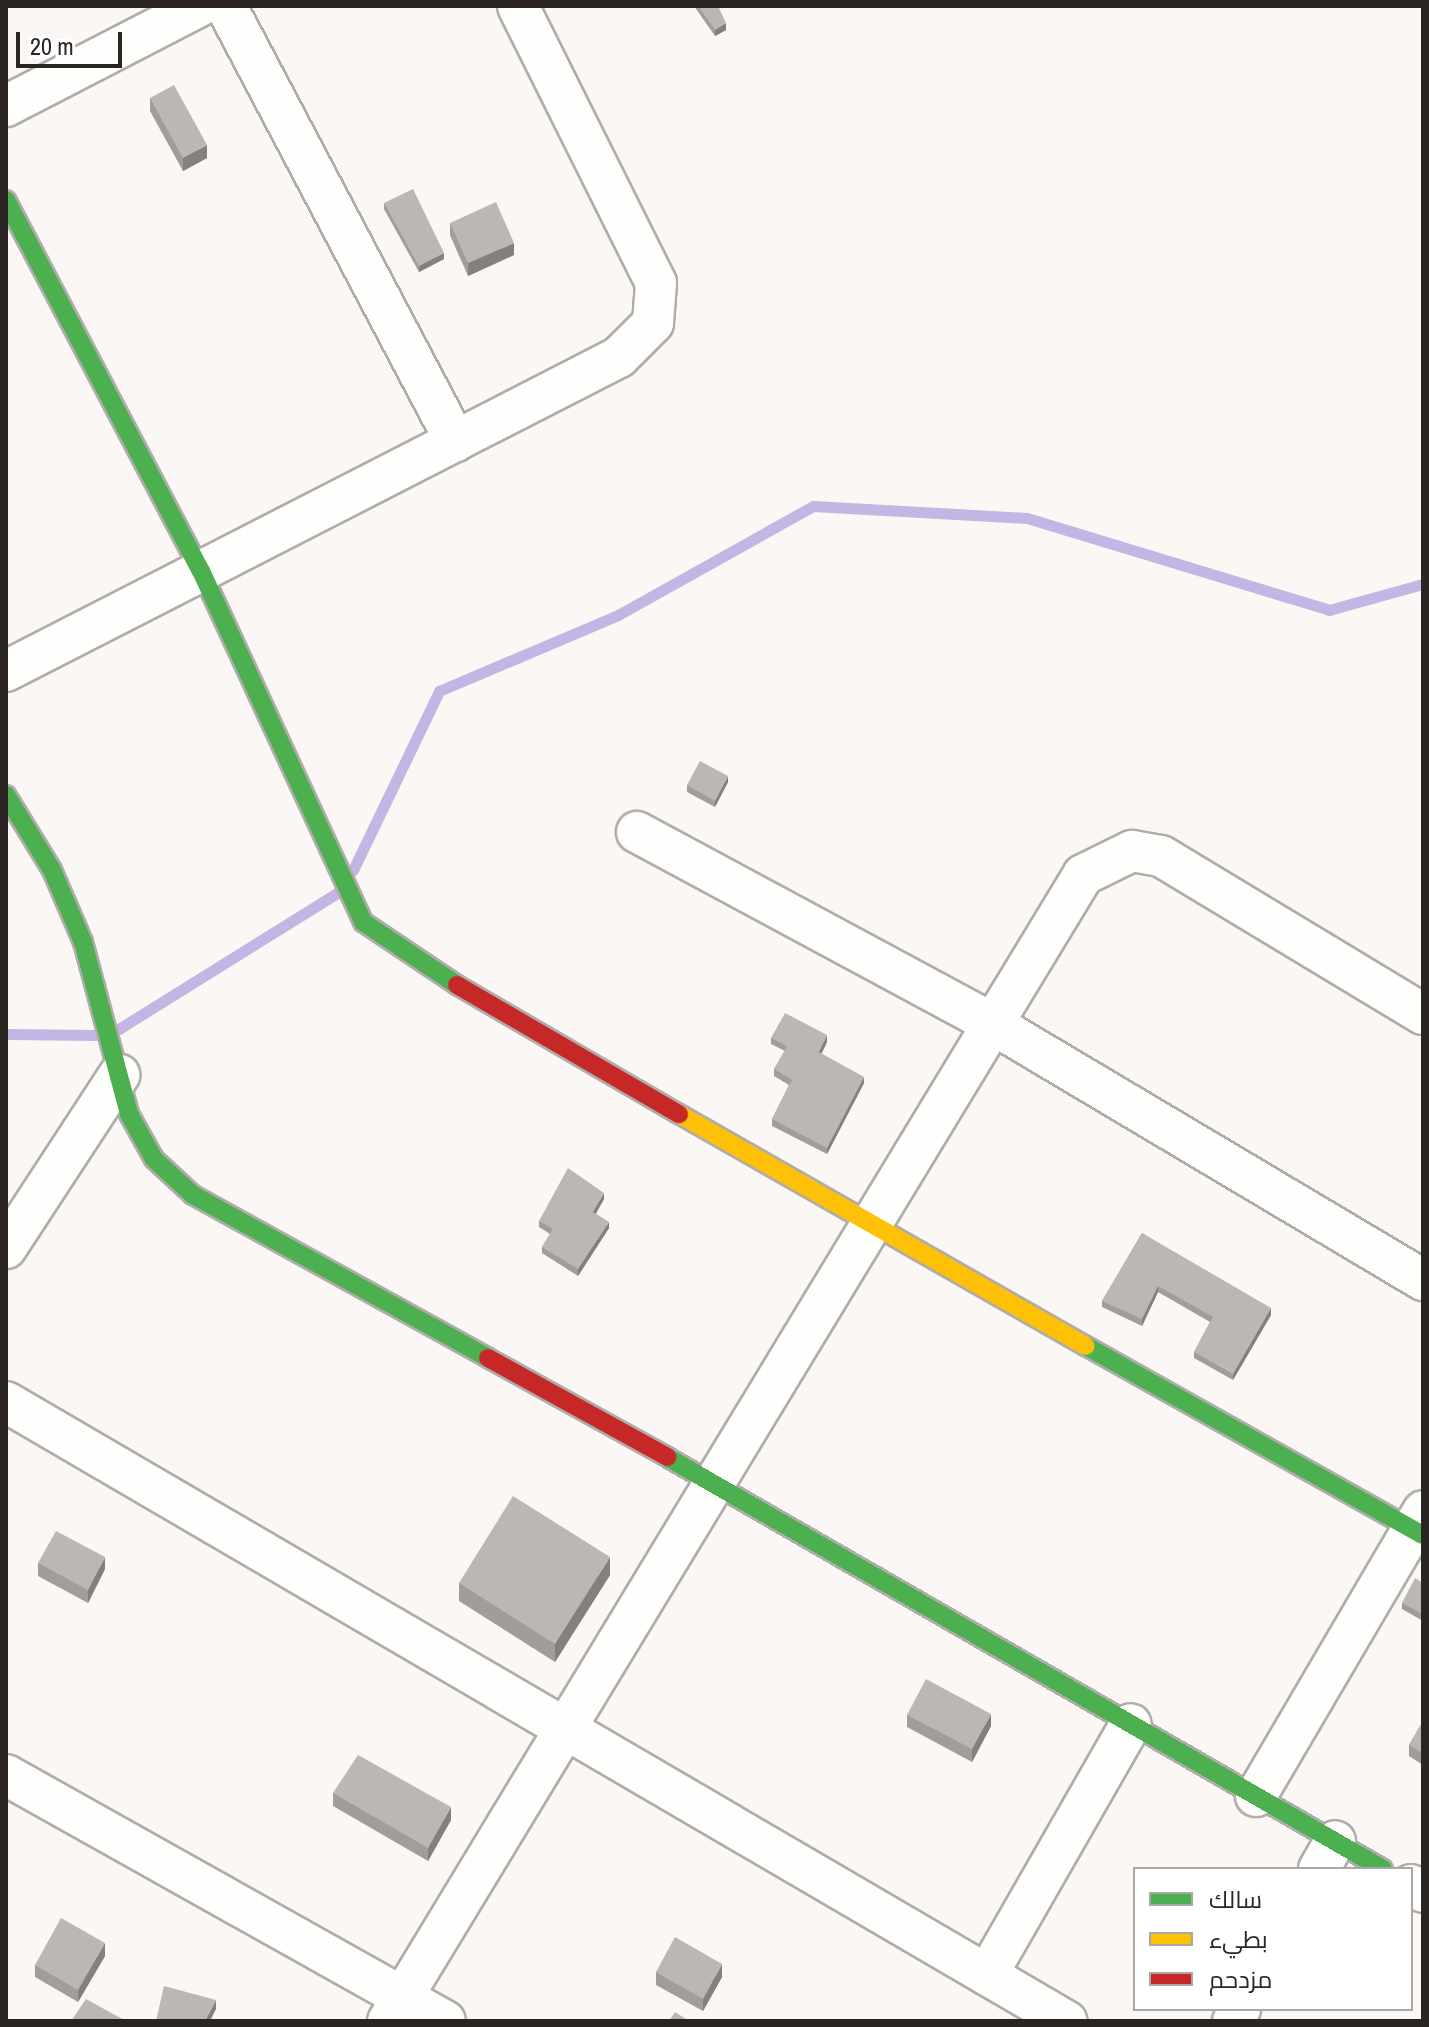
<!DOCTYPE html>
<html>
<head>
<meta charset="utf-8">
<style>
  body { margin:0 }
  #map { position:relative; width:1429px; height:2027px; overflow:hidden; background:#fbf7f4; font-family:"Archivo Narrow",Cairo,sans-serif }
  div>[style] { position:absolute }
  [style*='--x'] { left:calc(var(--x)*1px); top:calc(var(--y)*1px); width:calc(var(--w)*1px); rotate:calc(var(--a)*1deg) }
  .stream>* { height:11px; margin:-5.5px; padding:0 5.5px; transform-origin:5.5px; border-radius:5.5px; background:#c4b5e4 }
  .roads { filter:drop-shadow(2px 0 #b0aca9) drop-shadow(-2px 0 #b0aca9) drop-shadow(0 2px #b0aca9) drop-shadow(0 -2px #b0aca9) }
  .street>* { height:40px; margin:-20px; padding:0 20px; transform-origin:20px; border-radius:20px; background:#fefefd }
  .fast>* { height:18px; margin:-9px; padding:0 9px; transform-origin:9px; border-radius:9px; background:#4caf50 }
  .slow>* { height:18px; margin:-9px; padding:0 9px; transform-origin:9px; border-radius:9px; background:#ffc107 }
  .jam>* { height:18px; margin:-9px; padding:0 9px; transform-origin:9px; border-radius:9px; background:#c62828 }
  .wall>* { inset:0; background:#a19d9b }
  .shaded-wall>* { inset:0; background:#83807e }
  .building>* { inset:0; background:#bbb7b4 }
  span { translate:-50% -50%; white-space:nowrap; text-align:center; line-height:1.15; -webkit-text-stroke:8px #fff; paint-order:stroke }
  .frame { position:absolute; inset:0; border:8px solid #2a2522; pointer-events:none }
  .legend { position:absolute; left:1133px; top:1867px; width:280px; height:144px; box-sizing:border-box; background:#fff; border:2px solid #aaa8a7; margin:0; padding:10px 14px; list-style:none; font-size:24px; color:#2a2522 }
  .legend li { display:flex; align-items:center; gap:16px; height:40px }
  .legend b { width:40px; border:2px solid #aaa8a7 }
  .scale { position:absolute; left:16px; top:32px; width:106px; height:36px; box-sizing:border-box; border:4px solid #2a2522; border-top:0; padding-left:10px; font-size:24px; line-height:28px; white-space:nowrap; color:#2a2522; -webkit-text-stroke:6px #fff; paint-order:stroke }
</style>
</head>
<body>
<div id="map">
  <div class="stream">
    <i style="--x:353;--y:870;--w:199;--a:-64.3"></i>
    <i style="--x:439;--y:691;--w:194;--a:-23"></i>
    <i style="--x:618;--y:615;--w:223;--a:-29.2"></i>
    <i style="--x:813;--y:506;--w:214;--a:3.2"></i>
    <i style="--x:1027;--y:518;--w:316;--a:16.9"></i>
    <i style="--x:1329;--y:610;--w:98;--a:-15.5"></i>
    <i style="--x:117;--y:1030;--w:263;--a:-31.9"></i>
    <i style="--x:6;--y:1034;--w:91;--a:0.6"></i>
  </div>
  <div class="roads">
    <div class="street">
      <i style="--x:226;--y:6;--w:492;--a:62.2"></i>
      <i style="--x:6;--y:106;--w:218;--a:-27.3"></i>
      <i style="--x:6;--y:671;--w:689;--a:-27.12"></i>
      <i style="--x:619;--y:357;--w:48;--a:-45"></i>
      <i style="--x:653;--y:323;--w:40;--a:-85.7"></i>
      <i style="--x:656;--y:283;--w:309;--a:-116.5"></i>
      <i style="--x:637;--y:832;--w:402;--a:28.3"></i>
      <i style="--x:991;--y:1023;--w:503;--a:30.75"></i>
      <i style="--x:6;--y:1248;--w:207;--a:-56.8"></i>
      <i style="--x:6;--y:1402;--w:1228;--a:30.28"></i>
      <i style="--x:6;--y:1775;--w:503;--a:29.26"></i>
      <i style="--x:1256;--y:1796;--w:330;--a:-59.6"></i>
      <i style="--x:1319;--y:1869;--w:32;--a:-60"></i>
      <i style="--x:1411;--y:1885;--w:14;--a:30"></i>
      <i style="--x:987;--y:1975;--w:289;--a:-60.2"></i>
      <i style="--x:388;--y:2021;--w:1340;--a:-58.76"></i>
      <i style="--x:1083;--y:875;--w:55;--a:-26.1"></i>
      <i style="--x:1132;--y:851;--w:29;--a:10"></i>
      <i style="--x:1161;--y:856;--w:306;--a:31.1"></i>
      <i style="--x:1233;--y:2021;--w:14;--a:-60"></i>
    </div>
    <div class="fast">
      <i style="--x:6;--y:200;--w:419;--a:62.3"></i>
      <i style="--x:201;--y:571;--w:387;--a:65.2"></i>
      <i style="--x:363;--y:922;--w:113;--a:33.8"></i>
      <i style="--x:6;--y:795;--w:88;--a:58.5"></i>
      <i style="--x:52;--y:870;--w:78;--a:66.7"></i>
      <i style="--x:83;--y:942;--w:178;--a:75"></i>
      <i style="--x:129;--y:1114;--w:51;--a:60.9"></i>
      <i style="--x:154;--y:1159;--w:53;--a:42.7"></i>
      <i style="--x:193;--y:1195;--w:337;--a:28.9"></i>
      <i style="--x:1086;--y:1346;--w:386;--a:29.3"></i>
      <i style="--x:667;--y:1457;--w:826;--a:29.92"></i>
    </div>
    <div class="slow">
      <i style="--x:679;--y:1114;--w:468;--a:29.7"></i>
    </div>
    <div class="jam">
      <i style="--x:457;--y:985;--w:257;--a:30.2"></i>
      <i style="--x:488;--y:1358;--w:205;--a:28.9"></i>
    </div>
  </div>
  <div class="wall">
    <i style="clip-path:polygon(694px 6px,718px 6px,726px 30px,715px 36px)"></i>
    <i style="clip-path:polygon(150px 98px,207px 158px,183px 171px,150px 111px)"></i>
    <i style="clip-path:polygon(384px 203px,444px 259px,419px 272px,384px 209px)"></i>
    <i style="clip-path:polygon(450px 223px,514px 255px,468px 276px,450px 235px)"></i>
    <i style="clip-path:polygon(728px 782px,715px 807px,687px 792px,687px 785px)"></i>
    <i style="clip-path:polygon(771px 1038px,827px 1042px,821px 1054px,864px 1083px,827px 1154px,772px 1126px,772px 1119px,789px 1085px,774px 1076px,774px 1069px,785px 1051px,771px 1044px)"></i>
    <i style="clip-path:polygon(604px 1199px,596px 1214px,609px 1228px,578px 1276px,542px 1253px,542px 1247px,550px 1234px,539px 1227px,539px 1221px)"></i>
    <i style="clip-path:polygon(1142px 1233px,1271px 1315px,1233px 1380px,1194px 1358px,1194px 1352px,1210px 1322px,1158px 1292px,1142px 1326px,1102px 1307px,1102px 1301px)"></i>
    <i style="clip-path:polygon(38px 1563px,105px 1569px,88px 1603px,38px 1576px)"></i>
    <i style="clip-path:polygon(610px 1575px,555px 1662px,459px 1601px,459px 1583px)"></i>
    <i style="clip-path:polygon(1423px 1583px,1423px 1621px,1402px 1609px,1402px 1603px)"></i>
    <i style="clip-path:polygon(907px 1715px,991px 1726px,972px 1762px,907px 1727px)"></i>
    <i style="clip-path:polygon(1423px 1721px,1423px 1765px,1409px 1756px,1409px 1745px)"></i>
    <i style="clip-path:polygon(333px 1793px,451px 1820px,428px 1861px,333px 1806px)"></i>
    <i style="clip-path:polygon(105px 1956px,78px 2002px,35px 1977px,35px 1965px)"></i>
    <i style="clip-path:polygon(656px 1972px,722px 1977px,703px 2011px,656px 1985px)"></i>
  </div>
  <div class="shaded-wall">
    <i style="clip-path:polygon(726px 23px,726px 30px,715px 36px,715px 30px)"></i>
    <i style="clip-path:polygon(207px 145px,207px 158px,183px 171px,183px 158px)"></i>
    <i style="clip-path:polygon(514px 243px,514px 255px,468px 276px,468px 263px)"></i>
    <i style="clip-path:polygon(444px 253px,444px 259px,419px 272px,419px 266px)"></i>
    <i style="clip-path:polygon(728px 776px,728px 782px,715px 807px,715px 801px)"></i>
    <i style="clip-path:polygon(827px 1035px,827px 1042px,819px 1059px,819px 1052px)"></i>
    <i style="clip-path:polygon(864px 1077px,864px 1083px,827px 1154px,827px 1148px)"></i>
    <i style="clip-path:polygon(604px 1193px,604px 1199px,593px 1218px,593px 1212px)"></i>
    <i style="clip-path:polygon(609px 1222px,609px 1228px,578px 1276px,578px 1269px)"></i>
    <i style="clip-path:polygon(1158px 1286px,1158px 1292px,1142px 1326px,1142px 1319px)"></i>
    <i style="clip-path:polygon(1271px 1308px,1271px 1315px,1233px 1380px,1233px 1374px)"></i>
    <i style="clip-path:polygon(105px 1557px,105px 1569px,88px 1603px,88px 1590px)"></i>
    <i style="clip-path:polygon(610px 1557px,610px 1575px,555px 1662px,555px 1644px)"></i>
    <i style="clip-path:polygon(991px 1714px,991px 1726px,972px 1762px,972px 1749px)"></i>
    <i style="clip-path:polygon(451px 1807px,451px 1820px,428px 1861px,428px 1848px)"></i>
    <i style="clip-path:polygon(105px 1943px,105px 1956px,78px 2002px,78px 1990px)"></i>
    <i style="clip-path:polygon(722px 1964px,722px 1977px,703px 2011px,703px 1999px)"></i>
    <i style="clip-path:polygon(216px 2000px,216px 2009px,210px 2021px,205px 2021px)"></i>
  </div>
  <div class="building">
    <i style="clip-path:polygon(698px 6px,718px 6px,726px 23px,715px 30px)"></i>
    <i style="clip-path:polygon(174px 85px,207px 145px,183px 158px,150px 98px)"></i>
    <i style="clip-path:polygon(413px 189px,444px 253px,419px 266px,384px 203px)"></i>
    <i style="clip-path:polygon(496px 202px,514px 243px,468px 263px,450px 223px)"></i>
    <i style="clip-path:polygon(700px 761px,728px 776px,715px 801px,687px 785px)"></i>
    <i style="clip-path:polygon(785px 1013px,827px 1035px,819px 1052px,864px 1077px,827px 1148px,772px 1119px,792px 1080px,774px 1069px,787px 1046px,771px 1038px)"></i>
    <i style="clip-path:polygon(568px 1168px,604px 1193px,593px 1212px,609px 1222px,578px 1269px,542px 1247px,553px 1229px,539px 1221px)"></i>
    <i style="clip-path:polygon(1142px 1233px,1271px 1308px,1233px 1374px,1194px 1352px,1213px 1317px,1158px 1286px,1142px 1319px,1102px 1301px)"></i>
    <i style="clip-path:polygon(513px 1496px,610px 1557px,555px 1644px,459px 1583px)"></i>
    <i style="clip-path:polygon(56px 1531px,105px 1557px,88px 1590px,38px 1563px)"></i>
    <i style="clip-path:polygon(1415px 1578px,1423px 1583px,1423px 1614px,1402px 1603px)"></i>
    <i style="clip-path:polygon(926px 1679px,991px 1714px,972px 1749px,907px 1715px)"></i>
    <i style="clip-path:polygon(1423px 1721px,1423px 1753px,1409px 1745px)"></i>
    <i style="clip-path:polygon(358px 1755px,451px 1807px,428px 1848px,333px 1793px)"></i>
    <i style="clip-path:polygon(61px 1918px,105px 1943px,78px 1990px,35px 1965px)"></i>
    <i style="clip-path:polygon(675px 1937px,722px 1964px,703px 1999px,656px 1972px)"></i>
    <i style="clip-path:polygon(164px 1986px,216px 2000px,205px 2021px,156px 2021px)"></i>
    <i style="clip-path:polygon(86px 1999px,126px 2021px,71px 2021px)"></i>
    <i style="clip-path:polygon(675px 2012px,689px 2021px,669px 2021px)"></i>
  </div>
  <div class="frame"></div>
  <ul class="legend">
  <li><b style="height:10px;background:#4caf50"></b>سالك</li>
  <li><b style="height:10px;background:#ffc107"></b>بطيء</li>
  <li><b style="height:10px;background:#c62828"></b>مزدحم</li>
  </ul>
  <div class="scale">20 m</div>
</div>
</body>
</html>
